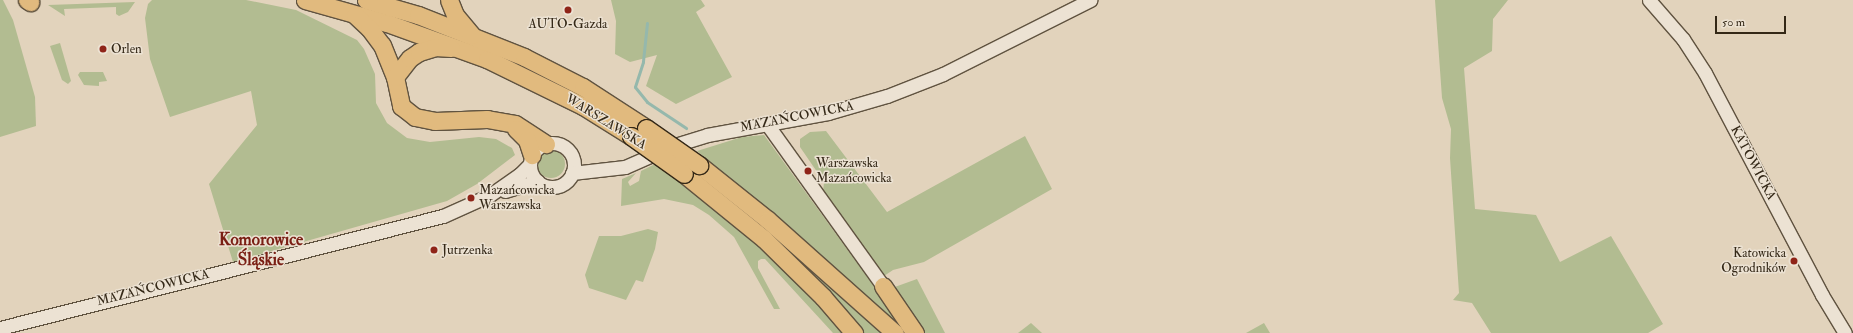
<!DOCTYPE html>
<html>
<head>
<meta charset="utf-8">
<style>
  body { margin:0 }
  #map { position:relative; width:1853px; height:333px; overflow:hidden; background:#e2d3bc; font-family:"IM FELL Double Pica",serif }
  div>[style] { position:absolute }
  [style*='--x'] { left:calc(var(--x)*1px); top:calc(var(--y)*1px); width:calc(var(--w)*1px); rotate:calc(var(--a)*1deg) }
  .green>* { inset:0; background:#b2bc91 }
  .round { border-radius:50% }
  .stream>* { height:3px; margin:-1.5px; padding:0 1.5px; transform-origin:1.5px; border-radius:1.5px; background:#95b8ac }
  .roads { filter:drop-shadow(1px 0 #605340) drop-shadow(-1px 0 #605340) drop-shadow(0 1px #605340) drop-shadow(0 -1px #605340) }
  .minor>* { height:13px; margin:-6.5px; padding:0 6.5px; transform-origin:6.5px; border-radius:6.5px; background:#ece2d3 }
  .minor>.ring { margin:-6.5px; padding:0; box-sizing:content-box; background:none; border:13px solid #ece2d3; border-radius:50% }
  .major>* { height:17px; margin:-8.5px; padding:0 8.5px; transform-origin:8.5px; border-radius:8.5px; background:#e1ba7e }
  .bridges { filter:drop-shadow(1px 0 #342817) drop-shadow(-1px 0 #342817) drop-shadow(0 1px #342817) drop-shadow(0 -1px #342817) }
  .major-bridge>* { height:17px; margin:-8.5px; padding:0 8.5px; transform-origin:8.5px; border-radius:8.5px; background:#e1ba7e }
  .dots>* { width:11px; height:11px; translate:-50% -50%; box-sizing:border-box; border:2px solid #ece2d3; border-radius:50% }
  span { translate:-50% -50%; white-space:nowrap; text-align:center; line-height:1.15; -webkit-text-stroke:3px #ece2d3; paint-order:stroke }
  .poi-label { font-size:13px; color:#342817 }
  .left { translate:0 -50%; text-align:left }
  .right { translate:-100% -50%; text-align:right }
  .street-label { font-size:13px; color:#342817 }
  .district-label { font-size:17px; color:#7a1f14; font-weight:700 }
  .scale { position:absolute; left:1715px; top:16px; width:71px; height:18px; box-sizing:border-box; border:2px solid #342817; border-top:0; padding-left:5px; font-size:12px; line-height:14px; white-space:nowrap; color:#342817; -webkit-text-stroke:3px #ece2d3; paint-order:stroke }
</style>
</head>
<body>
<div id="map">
  <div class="green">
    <i style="clip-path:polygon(0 0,3px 0,13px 20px,35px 97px,36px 126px,0 137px)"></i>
    <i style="clip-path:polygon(152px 0,246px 0,296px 10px,357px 40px,364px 49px,375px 74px,376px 103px,387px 123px,407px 138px,430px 142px,479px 137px,496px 139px,512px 148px,515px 155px,477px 184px,447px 201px,233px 262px,209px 184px,257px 125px,251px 91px,170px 117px,150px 59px,145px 18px,148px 4px)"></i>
    <i style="clip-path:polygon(611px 0,701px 0,705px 6px,696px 12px,732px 77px,676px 104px,646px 86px,657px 55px,630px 62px,615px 54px,616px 21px)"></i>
    <i style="clip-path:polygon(1435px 0,1508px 0,1493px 19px,1492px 51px,1464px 68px,1475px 209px,1536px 215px,1560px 262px,1611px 236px,1663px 324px,1648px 333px,1491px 333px,1472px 303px,1453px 300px,1459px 293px,1450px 158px,1451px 129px,1442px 98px)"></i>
    <i style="clip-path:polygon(135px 2px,128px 12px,119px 16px,116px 14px,116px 7px,64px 9px,65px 16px,48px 5px)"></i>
    <i style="clip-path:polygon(60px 43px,71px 81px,68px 84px,62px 80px,50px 46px)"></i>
    <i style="clip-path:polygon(80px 72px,103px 72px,107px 81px,99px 82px,99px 86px,84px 85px,78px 75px)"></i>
    <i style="clip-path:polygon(826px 131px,887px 212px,1025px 136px,1052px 189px,924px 262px,893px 270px,884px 276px,823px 192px,824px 182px,800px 147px,800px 139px,810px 132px)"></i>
    <i style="clip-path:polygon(764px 135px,908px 333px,697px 151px,742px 137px)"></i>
    <i class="round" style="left:537px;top:150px;width:28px;height:28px"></i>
    <i style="clip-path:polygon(655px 164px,670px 176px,676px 177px,766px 248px,846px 333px,833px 333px,765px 259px,761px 259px,758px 261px,758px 268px,780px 309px,774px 309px,734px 237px,709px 215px,693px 205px,664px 199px,621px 206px,622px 179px,636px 173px,628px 182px,630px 186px,639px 181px,641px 171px)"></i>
    <i style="clip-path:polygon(692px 166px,721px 189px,886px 333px,862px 333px,823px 289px)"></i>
    <i style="clip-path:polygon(648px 229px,658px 232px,655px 249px,643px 282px,636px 280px,626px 300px,589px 288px,585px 275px,599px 236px,621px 236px)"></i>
    <i style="clip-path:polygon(917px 279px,945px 333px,925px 333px,892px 288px)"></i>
    <i style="clip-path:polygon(1031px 323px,1042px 333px,1018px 333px)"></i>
    <i style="clip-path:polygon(1264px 323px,1270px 333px,1246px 333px)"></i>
  </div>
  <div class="stream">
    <i style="--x:647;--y:23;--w:39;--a:96"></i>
    <i style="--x:643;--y:62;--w:26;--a:108"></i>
    <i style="--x:635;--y:87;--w:19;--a:51"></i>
    <i style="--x:647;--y:102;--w:47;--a:33.7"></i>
  </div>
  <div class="roads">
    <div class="minor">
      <i style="--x:1649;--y:0;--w:52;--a:48.9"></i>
      <i style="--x:1683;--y:39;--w:40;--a:57.1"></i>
      <i style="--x:1705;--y:73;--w:251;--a:62.2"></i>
      <i style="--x:1822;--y:295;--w:44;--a:58.8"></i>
      <i style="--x:767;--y:124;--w:199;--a:54.4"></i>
      <i class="ring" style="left:530px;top:143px;width:31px;height:31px"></i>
      <i style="--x:572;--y:173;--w:53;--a:-6.5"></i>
      <i style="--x:625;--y:167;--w:55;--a:-23.7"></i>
      <i style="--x:675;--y:145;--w:34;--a:-17"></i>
      <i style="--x:707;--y:135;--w:123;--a:-10.3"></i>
      <i style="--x:828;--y:113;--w:61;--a:-16.1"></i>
      <i style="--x:887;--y:96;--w:60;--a:-21.4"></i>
      <i style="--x:943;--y:74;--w:165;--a:-26.7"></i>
      <i style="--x:505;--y:191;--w:34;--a:-17"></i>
      <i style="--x:0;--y:328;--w:457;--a:-14.2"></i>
      <i style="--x:443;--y:216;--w:51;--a:-24.1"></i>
      <i style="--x:490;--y:195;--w:37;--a:-35"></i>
      <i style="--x:520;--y:174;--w:14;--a:-45"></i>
    </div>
    <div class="major">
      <i style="--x:27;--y:0;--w:4;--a:34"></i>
      <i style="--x:305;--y:0;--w:85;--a:15.7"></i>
      <i style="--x:387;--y:23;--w:106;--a:19.8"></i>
      <i style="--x:487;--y:59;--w:107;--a:26.1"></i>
      <i style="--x:583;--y:106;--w:57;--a:32"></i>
      <i style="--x:366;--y:0;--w:54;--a:16.1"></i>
      <i style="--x:418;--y:15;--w:114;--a:21.6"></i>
      <i style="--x:524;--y:57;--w:66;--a:27"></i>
      <i style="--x:583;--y:87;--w:75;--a:33.1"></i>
      <i style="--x:449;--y:0;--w:16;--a:68"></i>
      <i style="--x:455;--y:15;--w:26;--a:50"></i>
      <i style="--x:355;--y:15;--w:19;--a:43"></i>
      <i style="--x:369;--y:28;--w:21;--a:53"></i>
      <i style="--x:382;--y:45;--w:35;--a:68"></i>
      <i style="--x:395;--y:77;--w:30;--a:78"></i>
      <i style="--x:401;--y:106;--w:18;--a:38"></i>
      <i style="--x:415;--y:117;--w:20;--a:11"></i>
      <i style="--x:435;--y:121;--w:52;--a:-2.2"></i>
      <i style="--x:487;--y:119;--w:28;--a:10"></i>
      <i style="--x:515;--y:124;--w:37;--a:33"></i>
      <i style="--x:395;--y:77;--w:24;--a:-52"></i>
      <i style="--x:410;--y:58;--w:11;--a:-34"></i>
      <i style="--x:419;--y:52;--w:17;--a:-17"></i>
      <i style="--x:435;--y:47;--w:16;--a:4"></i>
      <i style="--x:516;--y:129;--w:16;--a:45"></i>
      <i style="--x:527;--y:140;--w:16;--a:72"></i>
      <i style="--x:699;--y:165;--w:88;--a:38.6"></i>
      <i style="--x:768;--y:220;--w:170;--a:41.7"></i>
      <i style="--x:684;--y:174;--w:103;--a:39.1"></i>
      <i style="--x:764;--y:239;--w:83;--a:44.5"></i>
      <i style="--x:823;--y:297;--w:48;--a:49.3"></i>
      <i style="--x:883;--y:286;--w:57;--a:55.8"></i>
    </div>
  </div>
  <div class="bridges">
    <div class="major-bridge">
      <i style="--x:646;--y:128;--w:65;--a:34.9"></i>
      <i style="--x:631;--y:136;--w:65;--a:35.6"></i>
    </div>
  </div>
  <div class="dots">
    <i style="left:568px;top:10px;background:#8f2418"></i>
    <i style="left:103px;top:49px;background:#8f2418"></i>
    <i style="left:808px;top:171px;background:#8f2418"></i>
    <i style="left:471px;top:198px;background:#8f2418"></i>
    <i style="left:434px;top:250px;background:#8f2418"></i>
    <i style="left:1794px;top:261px;background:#8f2418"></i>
  </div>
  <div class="poi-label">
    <span style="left:568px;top:24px">AUTO-Gazda</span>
    <span class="left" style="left:111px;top:49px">Orlen</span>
    <span class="left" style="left:816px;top:171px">Warszawska<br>Mazańcowicka</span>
    <span class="left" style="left:479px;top:198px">Mazańcowicka<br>Warszawska</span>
    <span class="left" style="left:442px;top:250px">Jutrzenka</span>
    <span class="right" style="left:1786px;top:261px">Katowicka<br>Ogrodników</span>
  </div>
  <div class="street-label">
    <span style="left:797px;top:117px;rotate:-11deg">MAZAŃCOWICKA</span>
    <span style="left:606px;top:122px;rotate:32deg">WARSZAWSKA</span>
    <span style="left:1753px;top:163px;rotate:62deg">KATOWICKA</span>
    <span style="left:153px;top:288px;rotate:-14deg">MAZAŃCOWICKA</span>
  </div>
  <div class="district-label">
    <span style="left:261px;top:250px">Komorowice<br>Śląskie</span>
  </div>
  <div class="scale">50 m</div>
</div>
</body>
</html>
